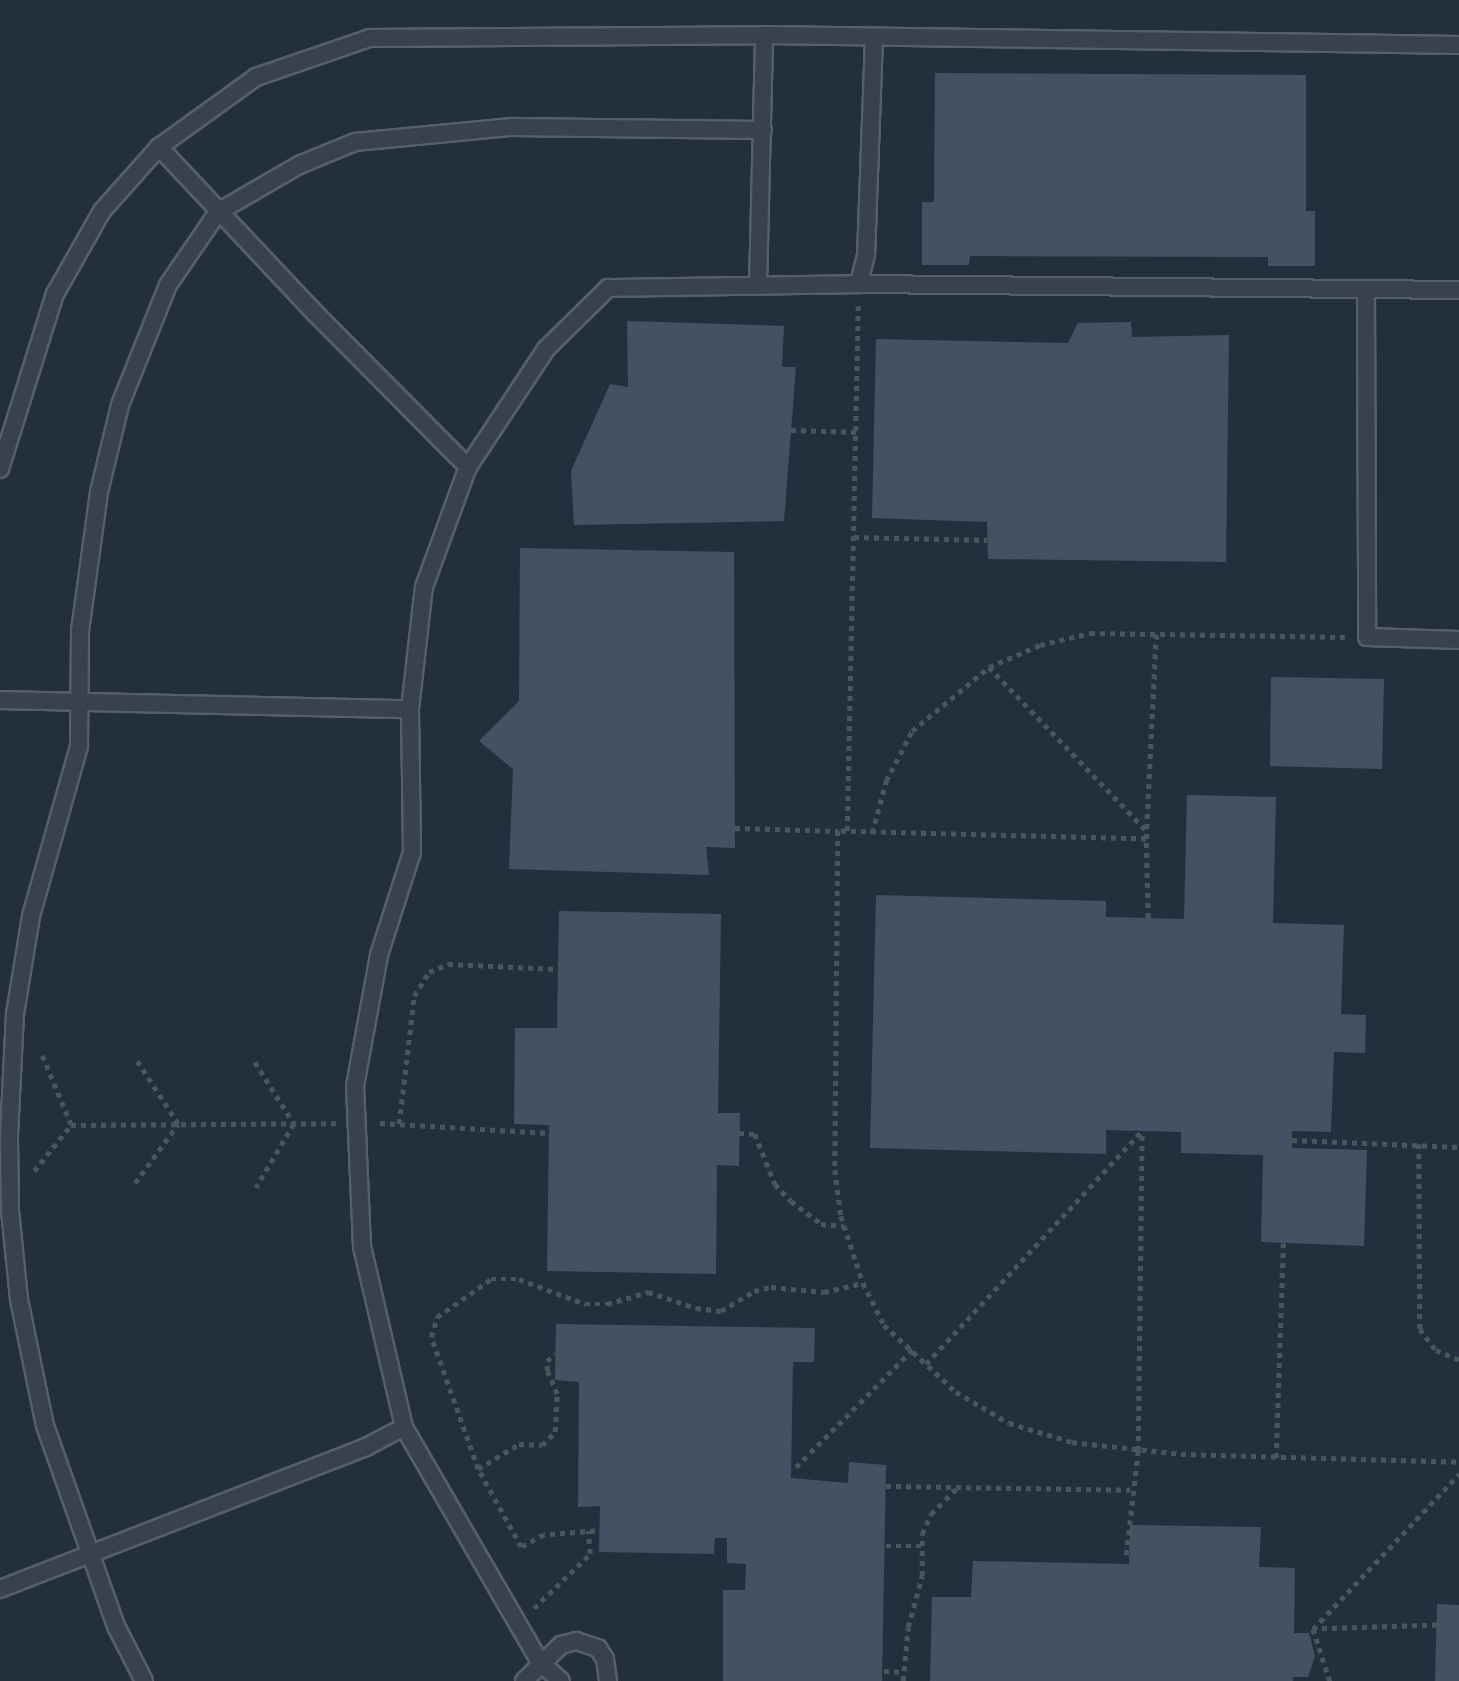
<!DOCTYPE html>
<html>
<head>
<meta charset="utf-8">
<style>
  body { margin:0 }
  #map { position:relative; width:1459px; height:1681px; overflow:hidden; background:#242f3e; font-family:Commissioner,sans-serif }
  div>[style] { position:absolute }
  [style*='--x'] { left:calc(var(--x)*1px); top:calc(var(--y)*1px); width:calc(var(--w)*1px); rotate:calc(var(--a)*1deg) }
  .building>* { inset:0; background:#455162 }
  .path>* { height:4.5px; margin-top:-2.25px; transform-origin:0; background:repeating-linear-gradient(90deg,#44595c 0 5px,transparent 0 10px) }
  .roads { filter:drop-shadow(2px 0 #565f6c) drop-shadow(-2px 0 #565f6c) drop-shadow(0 2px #565f6c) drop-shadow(0 -2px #565f6c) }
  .lane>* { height:16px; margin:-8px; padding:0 8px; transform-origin:8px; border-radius:8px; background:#38414e }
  span { translate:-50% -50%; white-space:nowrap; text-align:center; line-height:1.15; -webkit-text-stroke:5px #1d2633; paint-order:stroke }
</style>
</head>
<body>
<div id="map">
  <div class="building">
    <i style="clip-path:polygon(935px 73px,1306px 75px,1306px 211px,1315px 211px,1315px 266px,1268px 266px,1268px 257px,970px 256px,969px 265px,922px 265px,922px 202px,934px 202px)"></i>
    <i style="clip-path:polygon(627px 321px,784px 326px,782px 367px,796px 367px,784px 521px,574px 525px,571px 471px,610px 384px,628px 387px)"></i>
    <i style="clip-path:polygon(1131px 322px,1132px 337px,1229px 335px,1226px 562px,988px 559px,987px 522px,872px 518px,876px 339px,1068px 343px,1078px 323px)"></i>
    <i style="clip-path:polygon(520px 548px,734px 552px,735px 848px,706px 847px,709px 875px,509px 869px,513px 769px,479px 741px,519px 701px)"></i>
    <i style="clip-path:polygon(1271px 677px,1384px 679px,1382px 769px,1270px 766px)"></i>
    <i style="clip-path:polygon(1187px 795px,1276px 797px,1273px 923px,1344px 925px,1341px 1014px,1366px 1015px,1365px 1053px,1334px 1052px,1331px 1132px,1292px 1131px,1292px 1148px,1367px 1150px,1364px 1246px,1261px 1242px,1263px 1155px,1181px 1153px,1181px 1132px,1106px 1130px,1106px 1154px,870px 1148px,876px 895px,1106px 901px,1106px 917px,1184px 919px)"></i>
    <i style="clip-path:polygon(559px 911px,721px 914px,718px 1113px,740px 1113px,739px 1166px,717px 1165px,716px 1274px,547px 1271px,549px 1125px,514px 1124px,515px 1028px,557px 1028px)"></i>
    <i style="clip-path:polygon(556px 1324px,815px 1328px,814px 1362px,793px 1362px,791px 1478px,848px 1483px,849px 1462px,886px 1465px,882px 1681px,723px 1681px,723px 1590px,745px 1590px,746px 1564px,727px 1563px,727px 1538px,715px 1538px,714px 1554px,599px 1552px,600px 1506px,578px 1507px,579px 1382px,555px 1380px)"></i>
    <i style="clip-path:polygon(1130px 1525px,1261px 1527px,1259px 1567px,1295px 1568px,1294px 1633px,1309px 1633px,1315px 1656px,1308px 1677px,1293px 1677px,1293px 1681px,930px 1681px,932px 1597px,971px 1597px,973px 1561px,1129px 1564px)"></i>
    <i style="clip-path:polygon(1437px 1604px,1459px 1605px,1459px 1681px,1435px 1681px)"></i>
  </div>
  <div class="path">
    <i style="--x:791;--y:430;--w:65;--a:1.8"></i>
    <i style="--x:854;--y:537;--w:133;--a:1.3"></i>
    <i style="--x:989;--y:667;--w:226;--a:46.1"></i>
    <i style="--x:735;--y:828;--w:103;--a:1.7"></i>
    <i style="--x:847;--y:831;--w:525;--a:-88.8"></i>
    <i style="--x:872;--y:833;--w:54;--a:-74.9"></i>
    <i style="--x:886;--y:781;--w:56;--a:-62.5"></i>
    <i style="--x:912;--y:731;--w:100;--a:-39.7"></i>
    <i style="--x:989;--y:667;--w:56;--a:-23.3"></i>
    <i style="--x:1040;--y:645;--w:51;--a:-13.5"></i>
    <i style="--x:1090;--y:633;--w:255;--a:0.9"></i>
    <i style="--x:1146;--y:839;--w:308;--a:-178.5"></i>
    <i style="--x:838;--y:831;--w:339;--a:90.5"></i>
    <i style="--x:835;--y:1170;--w:46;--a:82.6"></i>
    <i style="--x:841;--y:1216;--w:71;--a:71.8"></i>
    <i style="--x:863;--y:1283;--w:47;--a:63.4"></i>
    <i style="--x:884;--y:1325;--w:98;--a:42.9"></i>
    <i style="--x:956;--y:1392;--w:61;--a:30.3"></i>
    <i style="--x:1009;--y:1423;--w:66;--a:16.8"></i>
    <i style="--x:1072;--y:1442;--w:110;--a:6.3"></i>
    <i style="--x:1181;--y:1454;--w:278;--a:1.6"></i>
    <i style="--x:1148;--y:918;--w:79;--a:-91.5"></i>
    <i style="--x:1146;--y:839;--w:207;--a:-87.2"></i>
    <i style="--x:255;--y:1062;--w:73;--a:57.8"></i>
    <i style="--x:294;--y:1124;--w:74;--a:120.7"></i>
    <i style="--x:380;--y:1123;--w:169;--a:3.4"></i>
    <i style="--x:399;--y:1124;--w:129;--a:-83.3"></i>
    <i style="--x:414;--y:996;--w:28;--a:-58"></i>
    <i style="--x:429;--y:972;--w:21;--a:-23"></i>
    <i style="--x:448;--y:964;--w:110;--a:2.6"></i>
    <i style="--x:71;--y:1125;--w:265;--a:-0.4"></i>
    <i style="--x:739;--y:1133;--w:16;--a:4"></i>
    <i style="--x:755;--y:1134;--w:54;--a:68.2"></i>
    <i style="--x:775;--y:1184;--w:23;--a:47"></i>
    <i style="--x:791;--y:1201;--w:38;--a:37"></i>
    <i style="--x:821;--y:1224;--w:23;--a:5"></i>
    <i style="--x:1292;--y:1140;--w:167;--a:2.4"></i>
    <i style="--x:1419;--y:1144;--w:185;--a:89.7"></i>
    <i style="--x:1420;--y:1329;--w:26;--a:53"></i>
    <i style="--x:1436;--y:1350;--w:25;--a:23"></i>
    <i style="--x:34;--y:1171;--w:59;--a:-51.2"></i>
    <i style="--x:71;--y:1125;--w:80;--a:-112.7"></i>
    <i style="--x:135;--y:1183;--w:73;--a:-53.9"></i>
    <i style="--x:178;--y:1124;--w:75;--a:-123.1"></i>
    <i style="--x:926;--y:1364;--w:318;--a:-47.2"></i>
    <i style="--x:1276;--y:1458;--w:215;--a:-88.1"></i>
    <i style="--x:796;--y:1467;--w:165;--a:-45.2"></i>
    <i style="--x:478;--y:1469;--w:48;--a:-31.4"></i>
    <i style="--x:519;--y:1444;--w:23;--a:2"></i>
    <i style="--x:542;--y:1445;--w:18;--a:-45"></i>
    <i style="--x:555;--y:1432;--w:38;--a:-87"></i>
    <i style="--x:557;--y:1394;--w:25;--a:-113"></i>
    <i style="--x:547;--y:1371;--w:10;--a:-90"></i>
    <i style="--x:547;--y:1361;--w:11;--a:-41"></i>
    <i style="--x:886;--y:1486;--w:244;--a:0.9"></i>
    <i style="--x:595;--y:1531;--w:51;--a:175.5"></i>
    <i style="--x:544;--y:1535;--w:26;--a:152"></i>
    <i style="--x:521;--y:1547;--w:89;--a:-118.9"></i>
    <i style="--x:478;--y:1469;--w:140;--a:-109.6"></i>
    <i style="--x:431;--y:1337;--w:21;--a:-73"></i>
    <i style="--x:437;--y:1317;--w:66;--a:-35.1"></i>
    <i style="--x:491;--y:1279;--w:28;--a:0"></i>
    <i style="--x:519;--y:1279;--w:71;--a:20.7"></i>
    <i style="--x:585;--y:1304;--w:22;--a:0"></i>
    <i style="--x:607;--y:1304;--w:43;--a:-16.3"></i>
    <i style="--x:648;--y:1292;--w:51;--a:18.4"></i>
    <i style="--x:696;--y:1308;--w:25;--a:7"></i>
    <i style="--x:721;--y:1311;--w:39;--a:-31"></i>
    <i style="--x:754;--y:1291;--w:17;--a:-13"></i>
    <i style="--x:771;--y:1287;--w:53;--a:5.4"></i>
    <i style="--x:824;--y:1292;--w:40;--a:-13"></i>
    <i style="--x:886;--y:1546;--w:36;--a:0"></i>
    <i style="--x:1126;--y:1555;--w:105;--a:-83.4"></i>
    <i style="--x:1138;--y:1451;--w:320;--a:-89.3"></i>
    <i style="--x:534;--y:1608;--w:78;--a:-44"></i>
    <i style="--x:590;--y:1554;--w:23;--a:-95"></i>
    <i style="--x:1437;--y:1625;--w:124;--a:178.2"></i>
    <i style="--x:1313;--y:1629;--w:213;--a:-46.7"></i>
    <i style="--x:1313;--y:1629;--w:55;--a:71.9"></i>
    <i style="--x:884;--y:1671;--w:20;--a:3"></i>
    <i style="--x:903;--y:1681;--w:54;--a:-84.7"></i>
    <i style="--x:908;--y:1627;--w:53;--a:-74.6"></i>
    <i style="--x:922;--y:1576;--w:42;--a:-90"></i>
    <i style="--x:922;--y:1534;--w:22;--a:-66"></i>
    <i style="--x:931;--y:1514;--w:40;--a:-45"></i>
  </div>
  <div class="roads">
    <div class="lane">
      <i style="--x:874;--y:38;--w:217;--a:92.1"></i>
      <i style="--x:866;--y:255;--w:30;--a:104"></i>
      <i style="--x:859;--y:284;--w:600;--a:0.57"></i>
      <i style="--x:159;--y:147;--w:228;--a:46.8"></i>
      <i style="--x:315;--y:313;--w:217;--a:45.2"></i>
      <i style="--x:758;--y:286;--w:251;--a:-88.6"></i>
      <i style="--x:1366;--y:289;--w:348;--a:89.8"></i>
      <i style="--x:1367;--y:637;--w:92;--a:1.9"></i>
      <i style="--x:0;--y:469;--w:183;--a:-72.6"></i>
      <i style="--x:55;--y:294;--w:95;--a:-60.5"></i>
      <i style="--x:102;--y:211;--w:86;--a:-48.3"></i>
      <i style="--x:159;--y:147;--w:120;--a:-35.8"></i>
      <i style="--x:256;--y:77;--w:120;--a:-18.9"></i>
      <i style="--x:370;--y:38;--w:394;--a:-0.4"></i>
      <i style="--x:764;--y:35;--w:695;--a:0.82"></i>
      <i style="--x:0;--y:700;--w:410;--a:1.3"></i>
      <i style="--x:0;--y:1589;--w:393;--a:-21.2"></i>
      <i style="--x:366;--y:1447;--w:43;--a:-27.8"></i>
      <i style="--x:144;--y:1681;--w:62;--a:-117"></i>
      <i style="--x:116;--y:1626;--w:212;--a:-109.5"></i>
      <i style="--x:45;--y:1426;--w:130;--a:-101.6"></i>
      <i style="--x:19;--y:1299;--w:89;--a:-95.8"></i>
      <i style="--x:10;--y:1210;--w:74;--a:-90.8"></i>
      <i style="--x:9;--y:1136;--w:122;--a:-87.2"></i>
      <i style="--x:15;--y:1014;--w:99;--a:-80.7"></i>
      <i style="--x:31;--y:916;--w:177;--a:-74.2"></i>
      <i style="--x:79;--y:746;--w:115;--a:-89.5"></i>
      <i style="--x:80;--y:631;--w:140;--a:-82.2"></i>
      <i style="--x:99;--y:492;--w:89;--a:-76.4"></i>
      <i style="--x:120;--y:405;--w:129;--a:-68.2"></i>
      <i style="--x:168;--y:285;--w:88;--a:-55.6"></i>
      <i style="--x:218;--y:212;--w:94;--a:-30.1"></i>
      <i style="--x:299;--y:165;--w:61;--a:-22.3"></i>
      <i style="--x:355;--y:142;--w:158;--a:-5.5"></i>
      <i style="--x:512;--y:127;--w:251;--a:0.7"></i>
      <i style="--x:524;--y:1681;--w:52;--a:-44.2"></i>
      <i style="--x:561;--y:1645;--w:16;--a:-15"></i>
      <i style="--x:576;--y:1641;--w:23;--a:18"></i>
      <i style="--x:598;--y:1648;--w:13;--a:58"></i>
      <i style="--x:605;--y:1659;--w:22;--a:82"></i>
      <i style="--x:561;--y:1681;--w:28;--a:-138"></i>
      <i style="--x:540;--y:1662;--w:272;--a:-120.1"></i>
      <i style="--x:404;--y:1427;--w:186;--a:-103.1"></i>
      <i style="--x:362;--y:1246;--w:160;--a:-92.5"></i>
      <i style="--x:355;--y:1086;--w:133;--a:-79.6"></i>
      <i style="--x:379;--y:955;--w:108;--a:-72.2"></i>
      <i style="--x:412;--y:852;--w:143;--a:-90.8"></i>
      <i style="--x:410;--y:709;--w:123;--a:-83.5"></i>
      <i style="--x:424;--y:587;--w:128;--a:-69.9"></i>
      <i style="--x:468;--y:467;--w:141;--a:-56.5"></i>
      <i style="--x:546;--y:349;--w:87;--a:-44.5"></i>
      <i style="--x:608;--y:288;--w:251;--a:-0.9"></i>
    </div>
  </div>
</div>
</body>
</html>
